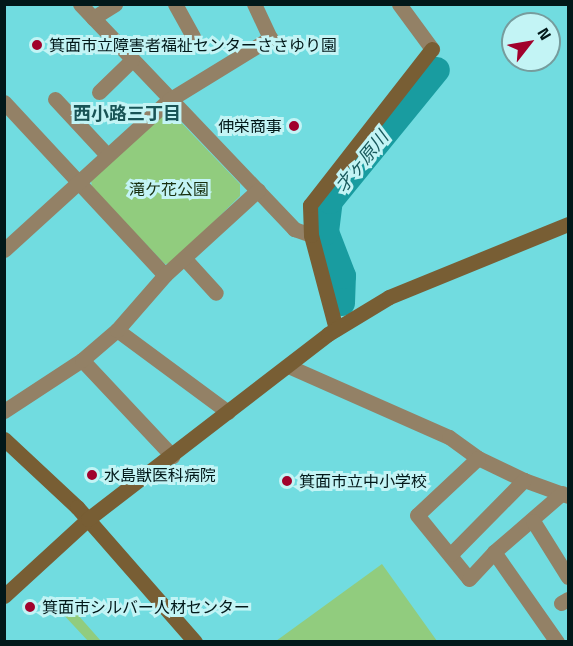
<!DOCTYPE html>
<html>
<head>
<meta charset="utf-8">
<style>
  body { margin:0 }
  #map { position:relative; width:573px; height:646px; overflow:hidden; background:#71dce0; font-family:"Titillium Web","Noto Sans JP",sans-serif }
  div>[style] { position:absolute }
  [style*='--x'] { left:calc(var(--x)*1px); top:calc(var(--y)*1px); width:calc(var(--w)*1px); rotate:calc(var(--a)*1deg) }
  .green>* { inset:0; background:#91cc7e }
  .river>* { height:26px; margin:-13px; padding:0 13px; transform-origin:13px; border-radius:13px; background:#199ca0 }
  .street>* { height:15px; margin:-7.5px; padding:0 7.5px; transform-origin:7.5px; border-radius:7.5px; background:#938166 }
  .secondary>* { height:15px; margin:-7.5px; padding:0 7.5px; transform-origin:7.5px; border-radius:7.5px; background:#785e34 }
  .dots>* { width:16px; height:16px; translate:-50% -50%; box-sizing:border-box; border:3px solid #c3f4f5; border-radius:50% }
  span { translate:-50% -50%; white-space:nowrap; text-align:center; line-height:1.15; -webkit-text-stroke:6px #c3f4f5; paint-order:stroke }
  .poi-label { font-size:16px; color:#021819 }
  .left { translate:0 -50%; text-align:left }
  .right { translate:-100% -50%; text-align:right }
  .park-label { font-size:16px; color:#183010 }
  .neighbourhood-label { font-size:18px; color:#195456; font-weight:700 }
  .water-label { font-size:18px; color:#17585b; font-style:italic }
  .frame { position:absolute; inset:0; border:6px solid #021819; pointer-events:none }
  .north { position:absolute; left:501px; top:12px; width:60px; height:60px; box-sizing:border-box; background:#c3f4f5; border:2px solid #769c9d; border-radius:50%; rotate:59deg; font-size:16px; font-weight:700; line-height:24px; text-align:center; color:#021819 }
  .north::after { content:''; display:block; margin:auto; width:21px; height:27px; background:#a1012c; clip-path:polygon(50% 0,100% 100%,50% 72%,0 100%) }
</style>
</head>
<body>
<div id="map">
  <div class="green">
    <i style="clip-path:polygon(166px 113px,172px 113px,240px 184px,240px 196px,172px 263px,165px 264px,92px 188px,91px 180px)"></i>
    <i style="clip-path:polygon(382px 564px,437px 641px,276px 641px)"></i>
    <i style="clip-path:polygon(69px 604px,70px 606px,101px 641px,88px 641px,61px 612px)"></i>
  </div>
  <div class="river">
    <i style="--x:342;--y:303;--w:27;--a:-88"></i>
    <i style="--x:343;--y:276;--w:47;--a:-111.1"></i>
    <i style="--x:326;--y:232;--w:31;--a:-83"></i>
    <i style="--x:330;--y:201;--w:169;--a:-50.8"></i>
  </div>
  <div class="street">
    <i style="--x:80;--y:4;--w:311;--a:46.4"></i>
    <i style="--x:294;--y:229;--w:18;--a:19"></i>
    <i style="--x:175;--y:4;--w:37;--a:61"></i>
    <i style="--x:399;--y:4;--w:56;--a:53.7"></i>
    <i style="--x:93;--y:18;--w:26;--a:-32"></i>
    <i style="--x:99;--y:92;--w:46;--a:-44.1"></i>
    <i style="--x:55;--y:99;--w:76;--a:47.1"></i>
    <i style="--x:4;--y:102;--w:236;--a:47.1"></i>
    <i style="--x:4;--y:250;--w:223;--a:-42.3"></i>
    <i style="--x:169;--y:100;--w:119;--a:-31.5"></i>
    <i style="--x:270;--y:38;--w:38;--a:-115"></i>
    <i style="--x:184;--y:258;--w:47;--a:47.6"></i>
    <i style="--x:117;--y:330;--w:138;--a:36.5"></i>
    <i style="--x:82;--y:360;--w:132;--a:46.8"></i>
    <i style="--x:288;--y:366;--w:176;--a:23.8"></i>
    <i style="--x:449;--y:437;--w:36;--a:36"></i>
    <i style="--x:478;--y:458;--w:51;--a:25.6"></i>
    <i style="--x:524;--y:480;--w:47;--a:20"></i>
    <i style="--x:4;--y:411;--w:93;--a:-33.2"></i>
    <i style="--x:82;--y:360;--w:46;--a:-40.6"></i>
    <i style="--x:117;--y:330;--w:73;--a:-48.9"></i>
    <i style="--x:165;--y:275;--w:126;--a:-42.4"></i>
    <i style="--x:478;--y:458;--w:83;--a:136.9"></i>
    <i style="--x:417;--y:515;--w:82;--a:50.9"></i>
    <i style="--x:469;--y:579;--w:37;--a:-47"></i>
    <i style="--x:494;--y:552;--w:90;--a:-40.9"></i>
    <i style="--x:533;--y:521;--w:66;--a:58"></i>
    <i style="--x:494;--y:552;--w:110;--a:55"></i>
    <i style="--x:451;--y:554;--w:104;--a:-45.4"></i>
    <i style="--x:561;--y:603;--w:8;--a:-30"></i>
  </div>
  <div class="secondary">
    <i style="--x:336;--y:329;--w:97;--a:-104.9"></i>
    <i style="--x:311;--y:235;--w:30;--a:-92"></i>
    <i style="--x:310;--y:205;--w:198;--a:-52"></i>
    <i style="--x:4;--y:439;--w:100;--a:43"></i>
    <i style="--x:77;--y:507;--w:179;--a:48.8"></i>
    <i style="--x:4;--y:596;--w:114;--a:-42.5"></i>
    <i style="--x:88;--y:519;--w:303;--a:-37.6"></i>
    <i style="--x:328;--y:334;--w:71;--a:-31.2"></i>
    <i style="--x:389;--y:297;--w:193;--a:-22.2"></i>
  </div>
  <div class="dots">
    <i style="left:37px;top:45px;background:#a1012c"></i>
    <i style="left:294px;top:126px;background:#a1012c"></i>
    <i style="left:92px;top:475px;background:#a1012c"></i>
    <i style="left:287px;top:481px;background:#a1012c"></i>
    <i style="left:30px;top:607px;background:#a1012c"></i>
  </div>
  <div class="poi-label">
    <span class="left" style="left:49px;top:45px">箕面市立障害者福祉センターささゆり園</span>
    <span class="right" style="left:282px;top:126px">伸栄商事</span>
    <span class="left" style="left:104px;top:475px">水島獣医科病院</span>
    <span class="left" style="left:299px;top:481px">箕面市立中小学校</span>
    <span class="left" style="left:42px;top:607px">箕面市シルバー人材センター</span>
  </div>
  <div class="park-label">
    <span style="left:169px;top:189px">滝ケ花公園</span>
  </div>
  <div class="neighbourhood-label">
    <span style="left:127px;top:114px">西小路三丁目</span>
  </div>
  <div class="water-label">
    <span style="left:362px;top:162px;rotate:-51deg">才ヶ原川</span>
  </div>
  <div class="frame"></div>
  <div class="north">N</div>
</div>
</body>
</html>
